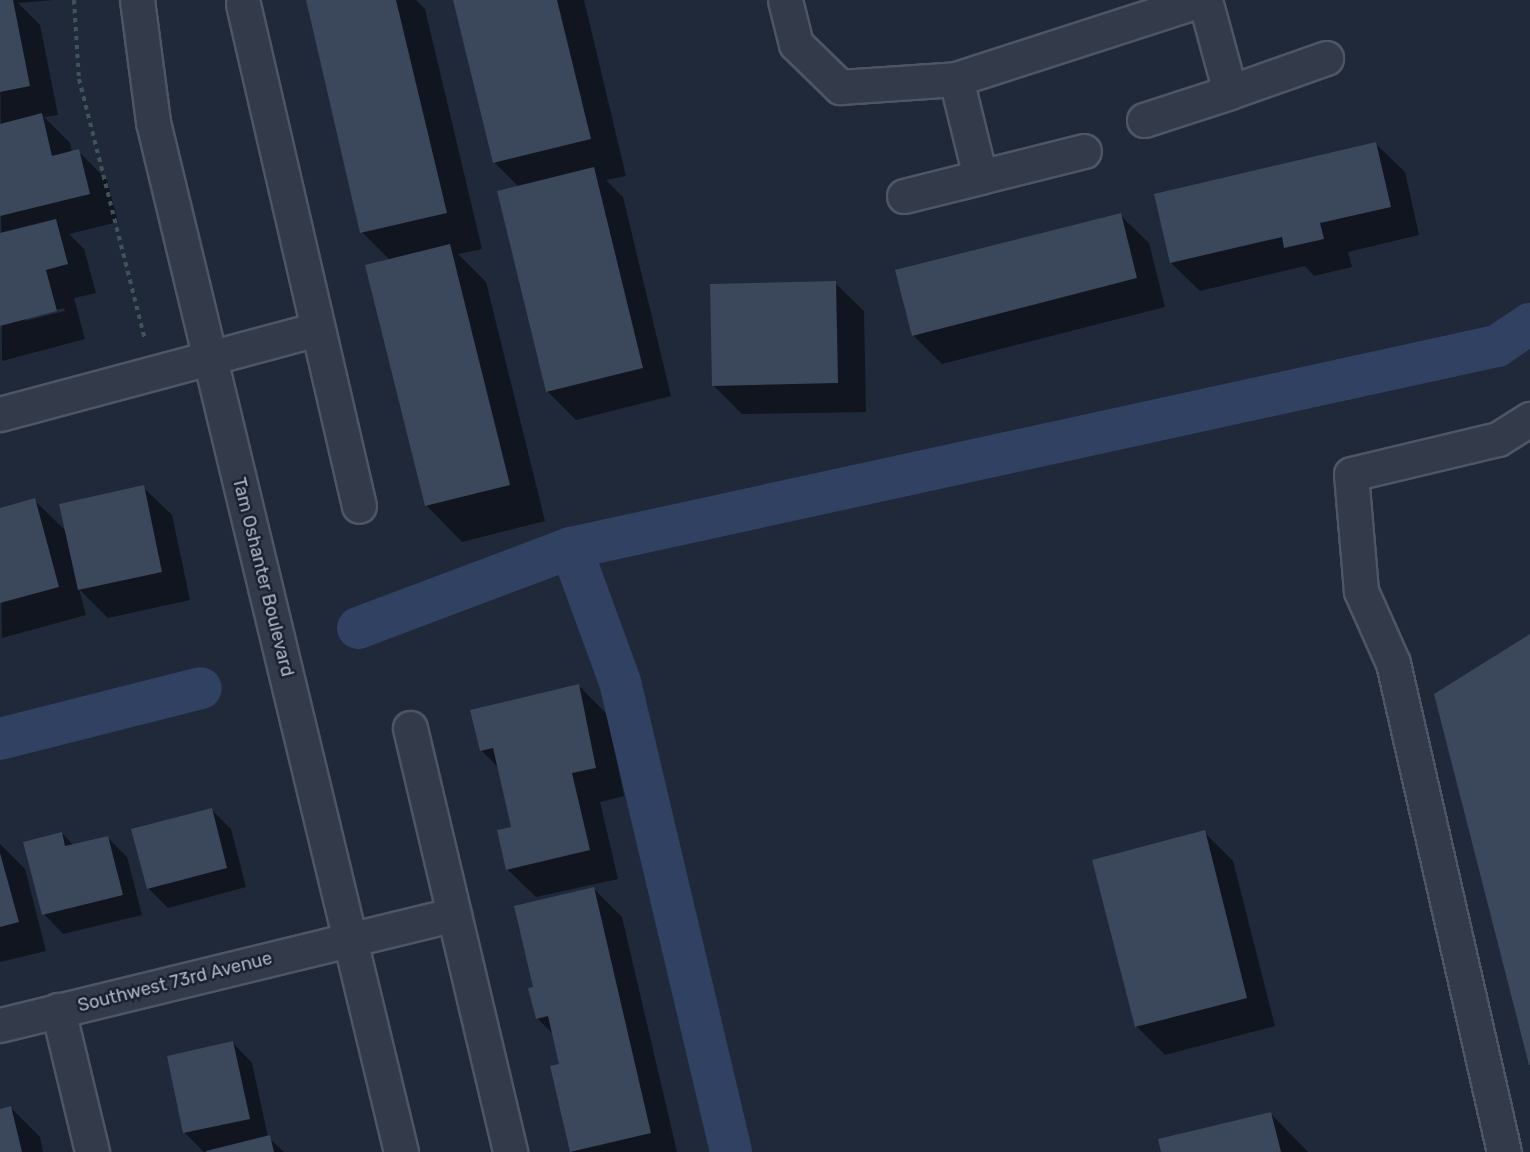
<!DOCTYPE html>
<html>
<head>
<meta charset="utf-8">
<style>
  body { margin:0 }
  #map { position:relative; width:1530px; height:1152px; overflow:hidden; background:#1f293a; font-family:Rubik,sans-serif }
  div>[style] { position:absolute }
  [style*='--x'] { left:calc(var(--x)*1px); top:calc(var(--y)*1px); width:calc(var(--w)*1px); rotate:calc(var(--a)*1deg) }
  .shadow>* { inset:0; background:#0007 }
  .canal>* { height:42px; margin:-21px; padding:0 21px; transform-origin:21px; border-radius:21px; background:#304161 }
  .building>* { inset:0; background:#3b475b }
  .path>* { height:4px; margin-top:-2px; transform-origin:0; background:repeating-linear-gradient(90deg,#3f5459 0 4.5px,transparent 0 9px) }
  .roads { filter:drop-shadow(2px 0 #4e5665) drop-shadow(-2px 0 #4e5665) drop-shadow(0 2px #4e5665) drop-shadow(0 -2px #4e5665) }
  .minor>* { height:33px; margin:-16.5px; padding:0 16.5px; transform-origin:16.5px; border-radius:16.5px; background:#333b4b }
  span { translate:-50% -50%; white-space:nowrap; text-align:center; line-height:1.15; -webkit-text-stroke:5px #19212f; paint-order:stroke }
  .street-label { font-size:18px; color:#aeb6c7 }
</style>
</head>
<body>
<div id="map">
  <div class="shadow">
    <i style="clip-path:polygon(evenodd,0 0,53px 0,18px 3px,40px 25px,58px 115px,44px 117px,70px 143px,72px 153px,78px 151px,107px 180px,118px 222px,69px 234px,84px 249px,96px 293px,74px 298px,85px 339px,2px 361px,0 0,64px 308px,65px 311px,25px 321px,25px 318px,64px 308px)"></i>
    <i style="clip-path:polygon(307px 0,416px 0,425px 9px,482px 249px,458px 254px,486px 282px,545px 521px,462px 542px,426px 505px,390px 260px,362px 232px)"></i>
    <i style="clip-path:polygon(455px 0,584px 0,626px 176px,606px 180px,623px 197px,671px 396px,576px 420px,547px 391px,519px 187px,494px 162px)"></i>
    <i style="clip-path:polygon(1376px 144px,1405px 172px,1419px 235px,1348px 252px,1352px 267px,1314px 276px,1305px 266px,1200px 291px,1171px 263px)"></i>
    <i style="clip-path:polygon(1120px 215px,1149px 243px,1165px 307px,942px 364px,913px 335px)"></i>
    <i style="clip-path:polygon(835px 283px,864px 311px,866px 412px,742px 414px,713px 385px)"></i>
    <i style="clip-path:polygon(143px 487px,172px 515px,190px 600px,108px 618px,79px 589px,86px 615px,2px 638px,0 509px,34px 500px,67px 532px)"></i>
    <i style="clip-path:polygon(579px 686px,607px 714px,624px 796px,600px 802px,618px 879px,536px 897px,507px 869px,513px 828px,500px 769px,481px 750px)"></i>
    <i style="clip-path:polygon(212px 810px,231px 829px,246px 887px,168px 908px,148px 888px)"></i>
    <i style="clip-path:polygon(1204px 832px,1233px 861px,1275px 1026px,1165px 1055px,1136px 1026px)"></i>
    <i style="clip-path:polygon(62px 833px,74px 846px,107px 837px,127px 857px,142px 915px,63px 934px,44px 914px)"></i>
    <i style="clip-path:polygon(0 844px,25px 869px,46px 951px,0 962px)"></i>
    <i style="clip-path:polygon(593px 888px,622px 917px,677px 1152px,571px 1152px,561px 1065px,554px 1035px,537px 1018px,535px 988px)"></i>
    <i style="clip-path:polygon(233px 1043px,252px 1063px,268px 1137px,284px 1152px,204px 1152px,185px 1133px)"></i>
    <i style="clip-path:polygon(11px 1108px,40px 1137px,43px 1152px,0 1152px,0 1111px)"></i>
    <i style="clip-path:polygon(1271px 1114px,1308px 1152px,1163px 1152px)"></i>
  </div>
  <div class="canal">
    <i style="--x:571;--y:548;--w:948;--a:-12.31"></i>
    <i style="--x:1497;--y:346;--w:40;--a:-34"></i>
    <i style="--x:358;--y:628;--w:228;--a:-20.6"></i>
    <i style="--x:571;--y:548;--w:143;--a:69.9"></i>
    <i style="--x:620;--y:682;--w:483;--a:76.7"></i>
    <i style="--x:0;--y:739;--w:207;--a:-14.2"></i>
  </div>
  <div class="building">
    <i style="clip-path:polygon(0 0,13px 0,30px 86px,0 92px)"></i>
    <i style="clip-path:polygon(306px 0,396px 0,447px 213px,360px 233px)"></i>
    <i style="clip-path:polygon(453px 0,557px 0,591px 139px,493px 163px)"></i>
    <i style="clip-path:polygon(42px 113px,52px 156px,79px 149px,90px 194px,0 216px,0 124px)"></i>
    <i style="clip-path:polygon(1376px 142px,1391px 207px,1320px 223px,1324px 239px,1284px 248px,1282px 237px,1170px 263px,1154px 194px)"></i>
    <i style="clip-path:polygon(594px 167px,643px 368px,546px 392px,497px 191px)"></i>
    <i style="clip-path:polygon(1121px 213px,1137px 278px,912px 336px,895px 270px)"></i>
    <i style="clip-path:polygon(56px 219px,68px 264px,46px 270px,57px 311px,0 326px,0 233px)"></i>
    <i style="clip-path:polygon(450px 244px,510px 485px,425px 506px,365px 265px)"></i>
    <i style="clip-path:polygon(836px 281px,838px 383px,712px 386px,710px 284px)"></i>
    <i style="clip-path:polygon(144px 485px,162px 572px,78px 590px,59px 504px)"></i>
    <i style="clip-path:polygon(35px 498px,59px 587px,0 603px,0 508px)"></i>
    <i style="clip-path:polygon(1530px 634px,1530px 1065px,1529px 1065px,1434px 694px)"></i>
    <i style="clip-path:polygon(579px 684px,596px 768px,572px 773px,590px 850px,506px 870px,497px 830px,511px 827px,493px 748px,480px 751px,470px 710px)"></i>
    <i style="clip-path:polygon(212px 808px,227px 868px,147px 889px,131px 829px)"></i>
    <i style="clip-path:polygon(1205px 830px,1247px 998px,1135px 1027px,1092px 860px)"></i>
    <i style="clip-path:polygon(62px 832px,65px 846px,108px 836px,123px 895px,42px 915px,23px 842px)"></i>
    <i style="clip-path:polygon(0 853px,19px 922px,0 927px)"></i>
    <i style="clip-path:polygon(594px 887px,651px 1133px,570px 1152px,550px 1066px,559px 1064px,548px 1016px,536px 1019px,528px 988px,533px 987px,514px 906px)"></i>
    <i style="clip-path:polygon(233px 1041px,250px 1119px,183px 1133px,167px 1056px)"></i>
    <i style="clip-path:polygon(11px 1106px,22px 1152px,0 1152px,0 1109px)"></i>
    <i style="clip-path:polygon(1271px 1112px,1281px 1152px,1161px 1152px,1158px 1139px)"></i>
    <i style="clip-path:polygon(270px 1135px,274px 1152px,206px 1152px,206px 1151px)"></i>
  </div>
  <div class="path">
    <i style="--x:74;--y:0;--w:79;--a:86.4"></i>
    <i style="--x:79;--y:79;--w:268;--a:75.8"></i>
  </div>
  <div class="roads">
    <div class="minor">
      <i style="--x:137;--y:0;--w:123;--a:82.5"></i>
      <i style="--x:153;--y:122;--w:1059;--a:76.46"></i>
      <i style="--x:785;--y:0;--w:45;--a:76"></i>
      <i style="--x:796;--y:44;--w:62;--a:44.3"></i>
      <i style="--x:840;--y:87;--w:116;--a:-3.9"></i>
      <i style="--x:956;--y:79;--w:257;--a:-17.9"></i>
      <i style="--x:1205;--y:0;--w:95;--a:74.8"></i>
      <i style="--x:1230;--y:92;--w:102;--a:-19.5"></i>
      <i style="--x:243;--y:4;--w:515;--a:76.99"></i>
      <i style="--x:956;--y:79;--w:101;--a:76.2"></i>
      <i style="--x:980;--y:177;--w:107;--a:-14"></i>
      <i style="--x:1144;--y:120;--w:90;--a:-18"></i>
      <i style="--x:904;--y:196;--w:78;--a:-14"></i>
      <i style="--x:0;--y:414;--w:329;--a:-15"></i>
      <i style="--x:410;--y:728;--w:436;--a:76.7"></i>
      <i style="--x:58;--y:1010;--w:146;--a:76.5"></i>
      <i style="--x:0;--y:1025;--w:467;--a:-13.7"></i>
      <i style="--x:1504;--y:1152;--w:501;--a:-102.79"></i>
      <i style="--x:1393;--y:663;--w:79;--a:-114"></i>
      <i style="--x:1361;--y:591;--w:117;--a:-94.9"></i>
      <i style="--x:1351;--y:474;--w:151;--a:-13.4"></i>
      <i style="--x:1498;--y:439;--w:38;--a:-32"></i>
    </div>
  </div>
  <div class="street-label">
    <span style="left:263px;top:577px;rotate:76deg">Tam Oshanter Boulevard</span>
    <span style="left:175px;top:982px;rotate:-14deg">Southwest 73rd Avenue</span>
  </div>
</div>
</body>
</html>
